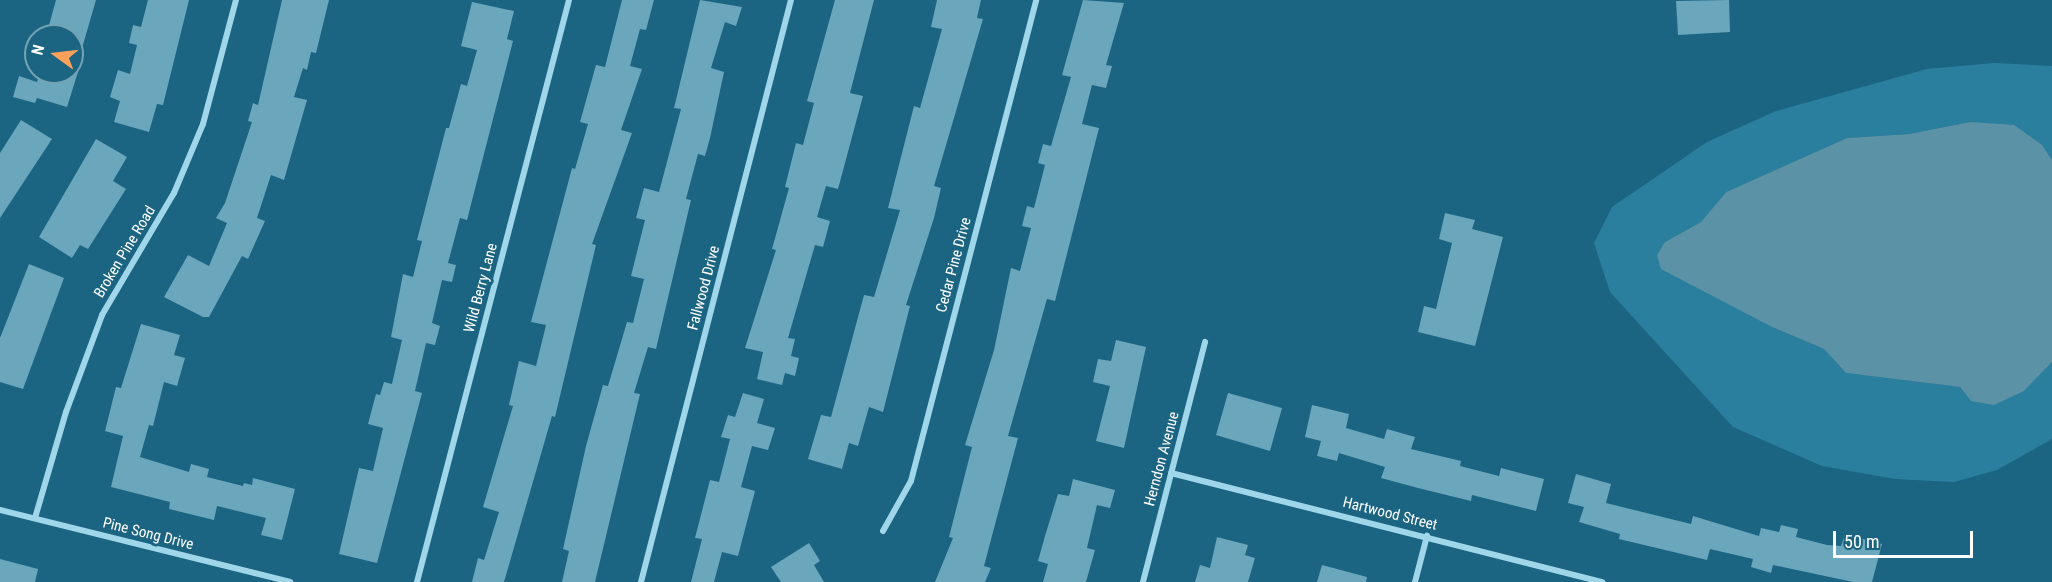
<!DOCTYPE html>
<html>
<head>
<meta charset="utf-8">
<style>
  body { margin:0 }
  #map { position:relative; width:2052px; height:582px; overflow:hidden; background:#1b6582; font-family:"Roboto Condensed",sans-serif }
  div>[style] { position:absolute }
  [style*='--x'] { left:calc(var(--x)*1px); top:calc(var(--y)*1px); width:calc(var(--w)*1px); rotate:calc(var(--a)*1deg) }
  .green>* { inset:0; background:#2a7f9f }
  .water>* { inset:0; background:#5c92a6 }
  .building>* { inset:0; background:#6aa6bc }
  .minor>* { height:6px; margin:-3px; padding:0 3px; transform-origin:3px; border-radius:3px; background:#a0d6ea }
  span { translate:-50% -50%; white-space:nowrap; text-align:center; line-height:1.15; -webkit-text-stroke:6px #1b6582; paint-order:stroke }
  .street-label { font-size:15px; color:#fff }
  .north { position:absolute; left:24px; top:24px; width:60px; height:60px; box-sizing:border-box; background:#1b6582; border:2px solid #76a3b4; border-radius:50%; rotate:285deg; font-size:16px; font-weight:700; line-height:24px; text-align:center; color:#fff }
  .north::after { content:''; display:block; margin:auto; width:21px; height:27px; background:#fca15c; clip-path:polygon(50% 0,100% 100%,50% 72%,0 100%) }
  .scale { position:absolute; left:1833px; top:531px; width:140px; height:27px; box-sizing:border-box; border:3px solid #fff; border-top:0; padding-left:8px; font-size:18px; line-height:21px; white-space:nowrap; color:#fff; -webkit-text-stroke:4px #1b6582; paint-order:stroke }
</style>
</head>
<body>
<div id="map">
  <div class="green">
    <i style="clip-path:polygon(1994px 63px,2052px 66px,2052px 160px,2041px 145px,1970px 122px,1909px 134px,1847px 138px,1726px 192px,1701px 222px,1665px 242px,1719px 296px,1772px 327px,1824px 349px,1846px 373px,1960px 387px,1971px 401px,2024px 391px,2052px 362px,2052px 439px,1997px 470px,1954px 482px,1895px 479px,1822px 466px,1733px 427px,1610px 292px,1594px 243px,1612px 207px,1707px 142px,1776px 111px,1927px 69px)"></i>
  </div>
  <div class="water">
    <i style="clip-path:polygon(1970px 122px,2014px 125px,2042px 145px,2052px 160px,2052px 362px,2024px 391px,1994px 405px,1971px 401px,1960px 387px,1846px 373px,1824px 349px,1772px 327px,1661px 269px,1657px 255px,1665px 242px,1701px 222px,1726px 192px,1847px 138px,1909px 134px)"></i>
  </div>
  <div class="building">
    <i style="clip-path:polygon(56px 0,96px 0,76px 69px,72px 68px,72px 36px,46px 36px)"></i>
    <i style="clip-path:polygon(148px 0,189px 0,163px 105px,157px 104px,149px 132px,114px 122px,120px 101px,110px 97px,118px 70px,130px 74px,137px 45px,129px 43px,133px 25px,141px 27px)"></i>
    <i style="clip-path:polygon(282px 0,329px 0,316px 53px,311px 52px,307px 70px,303px 68px,294px 97px,307px 100px,284px 180px,271px 175px,257px 218px,265px 221px,248px 259px,242px 256px,209px 317px,203px 317px,164px 297px,188px 255px,209px 266px,227px 223px,216px 218px,225px 203px,252px 122px,248px 121px,253px 103px,258px 105px)"></i>
    <i style="clip-path:polygon(622px 0,654px 0,646px 30px,640px 29px,630px 66px,642px 69px,621px 130px,632px 133px,592px 244px,596px 245px,555px 417px,552px 416px,504px 582px,472px 582px,478px 558px,484px 560px,499px 512px,483px 507px,513px 406px,509px 405px,519px 361px,536px 366px,546px 325px,531px 322px,572px 168px,575px 169px,588px 124px,580px 122px,596px 65px,605px 67px)"></i>
    <i style="clip-path:polygon(700px 0,742px 7px,736px 26px,725px 22px,711px 68px,724px 72px,710px 138px,705px 156px,698px 154px,686px 199px,691px 200px,656px 349px,648px 347px,634px 393px,640px 394px,595px 582px,562px 582px,569px 551px,563px 549px,586px 446px,603px 385px,608px 386px,627px 322px,633px 323px,644px 279px,631px 276px,645px 220px,636px 218px,644px 188px,659px 192px,681px 109px,674px 108px)"></i>
    <i style="clip-path:polygon(835px 0,874px 0,850px 93px,863px 96px,838px 189px,826px 186px,817px 217px,830px 221px,823px 247px,815px 245px,788px 338px,795px 339px,791px 356px,799px 358px,795px 376px,785px 373px,782px 385px,757px 379px,763px 352px,745px 348px,776px 250px,772px 249px,789px 188px,785px 187px,796px 143px,803px 145px,814px 103px,807px 101px)"></i>
    <i style="clip-path:polygon(937px 0,981px 0,977px 18px,983px 19px,934px 186px,941px 188px,934px 218px,906px 305px,910px 306px,883px 412px,869px 407px,858px 446px,849px 443px,842px 469px,808px 459px,821px 415px,831px 417px,864px 295px,874px 297px,900px 210px,888px 208px,914px 106px,920px 108px,942px 29px,931px 27px)"></i>
    <i style="clip-path:polygon(1083px 0,1124px 3px,1106px 65px,1112px 66px,1106px 88px,1092px 85px,1082px 124px,1099px 128px,1055px 301px,1047px 299px,1008px 436px,1018px 438px,984px 566px,991px 568px,985px 582px,935px 582px,953px 538px,949px 537px,972px 447px,965px 445px,994px 350px,1011px 268px,1020px 271px,1031px 228px,1022px 226px,1027px 206px,1034px 208px,1045px 165px,1038px 163px,1043px 144px,1051px 146px,1071px 77px,1062px 75px)"></i>
    <i style="clip-path:polygon(1729px 0,1730px 32px,1678px 35px,1676px 1px)"></i>
    <i style="clip-path:polygon(472px 2px,514px 11px,507px 39px,513px 41px,467px 220px,460px 218px,448px 263px,456px 265px,452px 282px,442px 280px,432px 323px,440px 326px,435px 345px,426px 343px,415px 391px,422px 393px,377px 563px,339px 554px,359px 468px,373px 471px,383px 428px,368px 424px,376px 394px,380px 395px,384px 382px,392px 384px,402px 340px,391px 337px,403px 274px,413px 277px,422px 241px,417px 240px,446px 128px,449px 128px,461px 84px,467px 86px,477px 50px,461px 46px)"></i>
    <i style="clip-path:polygon(40px 72px,78px 72px,67px 107px,37px 98px,35px 103px,13px 97px,19px 76px,37px 82px)"></i>
    <i style="clip-path:polygon(21px 120px,52px 139px,0 218px,0 153px)"></i>
    <i style="clip-path:polygon(96px 139px,127px 157px,113px 181px,126px 189px,88px 249px,80px 245px,72px 258px,39px 237px)"></i>
    <i style="clip-path:polygon(1445px 213px,1475px 220px,1472px 229px,1503px 237px,1475px 346px,1418px 332px,1424px 306px,1436px 309px,1452px 243px,1439px 239px)"></i>
    <i style="clip-path:polygon(29px 264px,64px 278px,23px 389px,0 382px,0 338px)"></i>
    <i style="clip-path:polygon(141px 324px,180px 335px,174px 355px,185px 358px,177px 386px,164px 382px,153px 426px,149px 425px,140px 457px,189px 472px,191px 464px,209px 469px,207px 477px,243px 486px,244px 483px,252px 485px,253px 478px,295px 489px,282px 540px,261px 535px,266px 518px,217px 506px,214px 520px,169px 509px,170px 502px,111px 487px,123px 436px,105px 431px,116px 387px,121px 388px)"></i>
    <i style="clip-path:polygon(1116px 340px,1146px 347px,1124px 448px,1096px 441px,1110px 386px,1093px 382px,1098px 359px,1111px 361px)"></i>
    <i style="clip-path:polygon(743px 393px,764px 399px,757px 423px,775px 428px,768px 450px,752px 446px,741px 487px,755px 491px,738px 556px,722px 552px,714px 582px,691px 582px,702px 539px,695px 538px,710px 480px,719px 482px,730px 439px,721px 437px,728px 415px,735px 417px)"></i>
    <i style="clip-path:polygon(1228px 393px,1282px 408px,1270px 451px,1216px 435px)"></i>
    <i style="clip-path:polygon(1312px 405px,1349px 414px,1346px 428px,1384px 439px,1387px 429px,1415px 437px,1411px 449px,1461px 461px,1460px 466px,1499px 476px,1501px 468px,1544px 479px,1536px 511px,1472px 495px,1471px 501px,1418px 488px,1381px 478px,1385px 467px,1339px 453px,1337px 461px,1317px 456px,1321px 441px,1305px 437px)"></i>
    <i style="clip-path:polygon(1576px 474px,1611px 484px,1606px 503px,1691px 524px,1693px 516px,1759px 536px,1761px 528px,1779px 532px,1781px 525px,1798px 529px,1796px 537px,1827px 545px,1841px 546px,1845px 534px,1882px 544px,1872px 582px,1853px 582px,1773px 565px,1771px 573px,1751px 567px,1753px 559px,1710px 549px,1707px 560px,1619px 539px,1620px 534px,1579px 522px,1584px 507px,1568px 503px)"></i>
    <i style="clip-path:polygon(1073px 479px,1115px 490px,1110px 508px,1097px 505px,1087px 548px,1095px 550px,1086px 582px,1043px 582px,1048px 564px,1038px 561px,1045px 536px,1058px 494px,1069px 496px)"></i>
    <i style="clip-path:polygon(1217px 537px,1248px 545px,1245px 555px,1255px 558px,1248px 582px,1195px 582px,1200px 565px,1210px 568px)"></i>
    <i style="clip-path:polygon(809px 543px,820px 561px,814px 565px,824px 582px,781px 582px,771px 567px)"></i>
    <i style="clip-path:polygon(0 559px,38px 569px,35px 582px,0 582px)"></i>
    <i style="clip-path:polygon(1322px 565px,1367px 577px,1366px 582px,1317px 582px)"></i>
  </div>
  <div class="minor">
    <i style="--x:1171;--y:473;--w:445;--a:14.2"></i>
    <i style="--x:0;--y:510;--w:299;--a:13.9"></i>
    <i style="--x:35;--y:518;--w:110;--a:-73.7"></i>
    <i style="--x:66;--y:412;--w:103;--a:-69.6"></i>
    <i style="--x:102;--y:315;--w:142;--a:-59.5"></i>
    <i style="--x:174;--y:193;--w:75;--a:-67.2"></i>
    <i style="--x:203;--y:124;--w:128;--a:-75.1"></i>
    <i style="--x:883;--y:531;--w:57;--a:-60.8"></i>
    <i style="--x:911;--y:481;--w:497;--a:-75.4"></i>
    <i style="--x:417;--y:582;--w:602;--a:-75.36"></i>
    <i style="--x:641;--y:582;--w:601;--a:-75.55"></i>
    <i style="--x:1143;--y:582;--w:248;--a:-75.5"></i>
    <i style="--x:1415;--y:582;--w:48;--a:-75.4"></i>
  </div>
  <div class="street-label">
    <span style="left:125px;top:252px;rotate:-59deg">Broken Pine Road</span>
    <span style="left:954px;top:265px;rotate:-75deg">Cedar Pine Drive</span>
    <span style="left:481px;top:288px;rotate:-75deg">Wild Berry Lane</span>
    <span style="left:704px;top:288px;rotate:-75deg">Fallwood Drive</span>
    <span style="left:1162px;top:459px;rotate:-75deg">Herndon Avenue</span>
    <span style="left:1390px;top:514px;rotate:14deg">Hartwood Street</span>
    <span style="left:148px;top:534px;rotate:14deg">Pine Song Drive</span>
  </div>
  <div class="north">N</div>
  <div class="scale">50 m</div>
</div>
</body>
</html>
